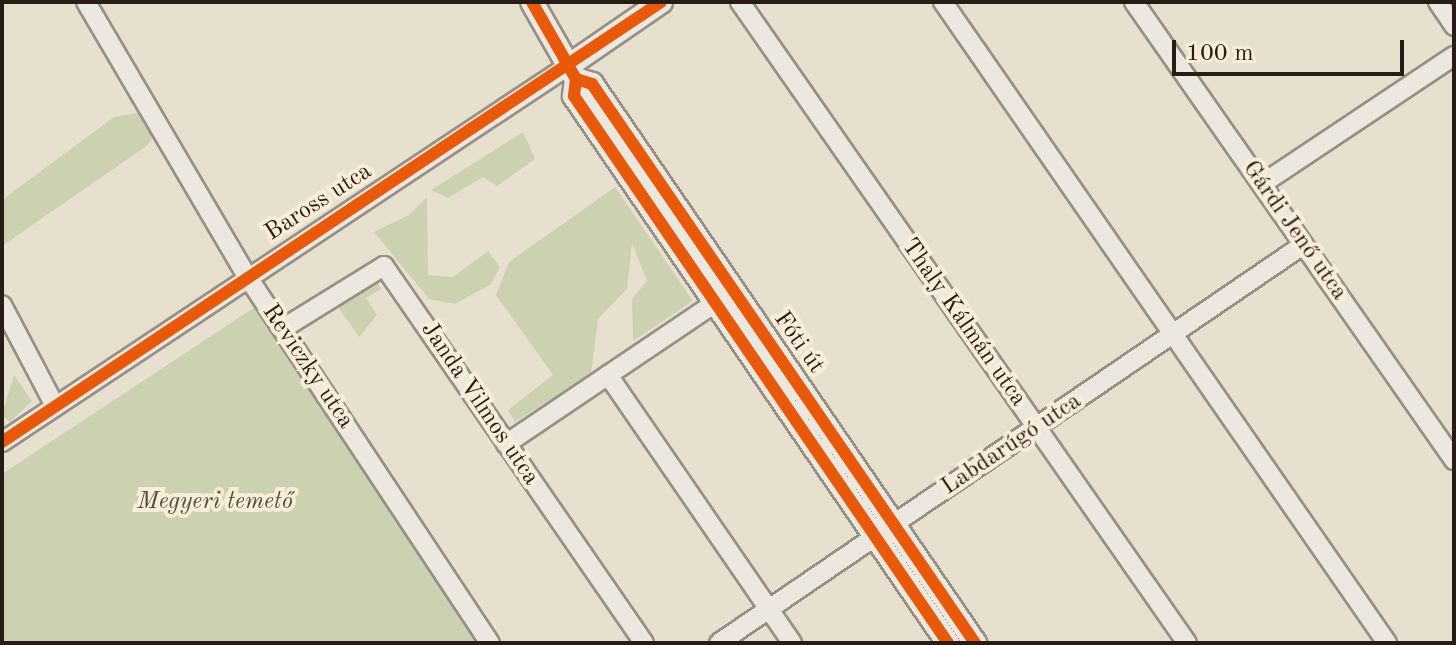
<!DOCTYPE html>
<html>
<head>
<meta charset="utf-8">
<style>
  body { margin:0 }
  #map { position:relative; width:1456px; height:645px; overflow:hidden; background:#e8e0ce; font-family:"Old Standard TT",serif }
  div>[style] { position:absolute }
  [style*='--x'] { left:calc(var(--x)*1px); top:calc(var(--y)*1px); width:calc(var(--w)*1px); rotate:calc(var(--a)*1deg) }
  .green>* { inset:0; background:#cbd1b1 }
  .roads { filter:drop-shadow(2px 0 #969085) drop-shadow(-2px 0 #969085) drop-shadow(0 2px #969085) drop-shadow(0 -2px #969085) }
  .minor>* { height:18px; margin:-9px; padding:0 9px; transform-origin:9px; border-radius:9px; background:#ece8e0 }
  .tertiary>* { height:22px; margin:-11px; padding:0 11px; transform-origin:11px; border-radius:11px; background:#ece8e0 }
  .cycleway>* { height:12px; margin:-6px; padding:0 6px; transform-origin:6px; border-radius:6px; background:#e8590c }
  span { translate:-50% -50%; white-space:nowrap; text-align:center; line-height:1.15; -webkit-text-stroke:8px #f7edd9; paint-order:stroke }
  .street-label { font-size:24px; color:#271c16 }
  .park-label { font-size:24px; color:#514f3d; font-style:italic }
  .frame { position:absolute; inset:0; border:4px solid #271c16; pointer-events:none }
  .scale { position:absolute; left:1172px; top:40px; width:232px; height:36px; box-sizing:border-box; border:4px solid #271c16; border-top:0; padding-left:10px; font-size:24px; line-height:28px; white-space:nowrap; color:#271c16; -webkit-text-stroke:6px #f7edd9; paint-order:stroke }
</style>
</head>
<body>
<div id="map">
  <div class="green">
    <i style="clip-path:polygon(141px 112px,154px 135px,148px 145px,2px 246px,2px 200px,114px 117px)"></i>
    <i style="clip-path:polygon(523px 132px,535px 159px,497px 186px,483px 177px,448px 198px,431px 190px)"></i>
    <i style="clip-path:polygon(615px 187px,693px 301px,633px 341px,632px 299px,647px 281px,632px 243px,627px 289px,598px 319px,591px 374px,515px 422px,508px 410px,553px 375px,496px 295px,509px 262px)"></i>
    <i style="clip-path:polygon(427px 197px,428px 275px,453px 277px,488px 251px,500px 267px,491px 284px,455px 304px,429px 299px,374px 232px,409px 215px)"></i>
    <i style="clip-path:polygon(376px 281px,381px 289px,366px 298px,377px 315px,359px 337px,338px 307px)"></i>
    <i style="clip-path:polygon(255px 307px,477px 643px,2px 643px,2px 474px)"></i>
    <i style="clip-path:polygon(14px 375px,32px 401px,10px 422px,2px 415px)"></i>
  </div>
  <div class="roads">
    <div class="minor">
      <i style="--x:86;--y:2;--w:318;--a:59.6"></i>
      <i style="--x:247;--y:276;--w:440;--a:56.5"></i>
      <i style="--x:740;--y:2;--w:781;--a:55.11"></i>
      <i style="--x:943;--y:2;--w:780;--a:55.29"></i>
      <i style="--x:1134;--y:2;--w:559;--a:55.06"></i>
      <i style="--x:1438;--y:2;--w:29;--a:56"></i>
      <i style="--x:1262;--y:184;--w:231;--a:-33.7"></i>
      <i style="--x:2;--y:305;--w:114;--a:62.3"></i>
      <i style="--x:282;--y:329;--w:120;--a:-31.7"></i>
      <i style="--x:384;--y:266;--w:458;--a:55.4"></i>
      <i style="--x:608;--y:375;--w:325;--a:55.5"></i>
      <i style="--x:2;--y:442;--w:680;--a:-33.6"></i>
      <i style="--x:506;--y:444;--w:252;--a:-34"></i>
      <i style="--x:719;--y:643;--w:707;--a:-34.27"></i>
    </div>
    <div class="tertiary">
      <i style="--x:532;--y:2;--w:89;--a:60.3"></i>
      <i style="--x:576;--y:79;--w:17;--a:97"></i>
      <i style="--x:574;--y:96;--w:663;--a:55.64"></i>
      <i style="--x:568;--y:66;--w:113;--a:-34.5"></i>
      <i style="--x:576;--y:79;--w:17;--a:17"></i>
      <i style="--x:592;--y:84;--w:678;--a:55.58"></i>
    </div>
  </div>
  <div class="cycleway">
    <i style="--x:532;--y:2;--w:89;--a:60.3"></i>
    <i style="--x:576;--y:79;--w:17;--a:97"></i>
    <i style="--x:574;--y:96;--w:663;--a:55.64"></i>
    <i style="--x:576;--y:79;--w:17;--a:17"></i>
    <i style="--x:592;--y:84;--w:678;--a:55.58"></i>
    <i style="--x:2;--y:442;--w:792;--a:-33.73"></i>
  </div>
  <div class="street-label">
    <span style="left:319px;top:203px;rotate:-33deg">Baross utca</span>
    <span style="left:1294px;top:231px;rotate:55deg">Gárdi Jenő utca</span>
    <span style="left:963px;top:323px;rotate:55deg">Thaly Kálmán utca</span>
    <span style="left:798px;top:343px;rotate:55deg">Fóti út</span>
    <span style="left:307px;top:367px;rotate:56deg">Reviczky utca</span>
    <span style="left:479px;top:404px;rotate:56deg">Janda Vilmos utca</span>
    <span style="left:1012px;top:445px;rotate:-34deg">Labdarúgó utca</span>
  </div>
  <div class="park-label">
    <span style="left:215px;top:503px">Megyeri temető</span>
  </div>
  <div class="frame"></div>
  <div class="scale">100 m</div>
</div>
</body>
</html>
